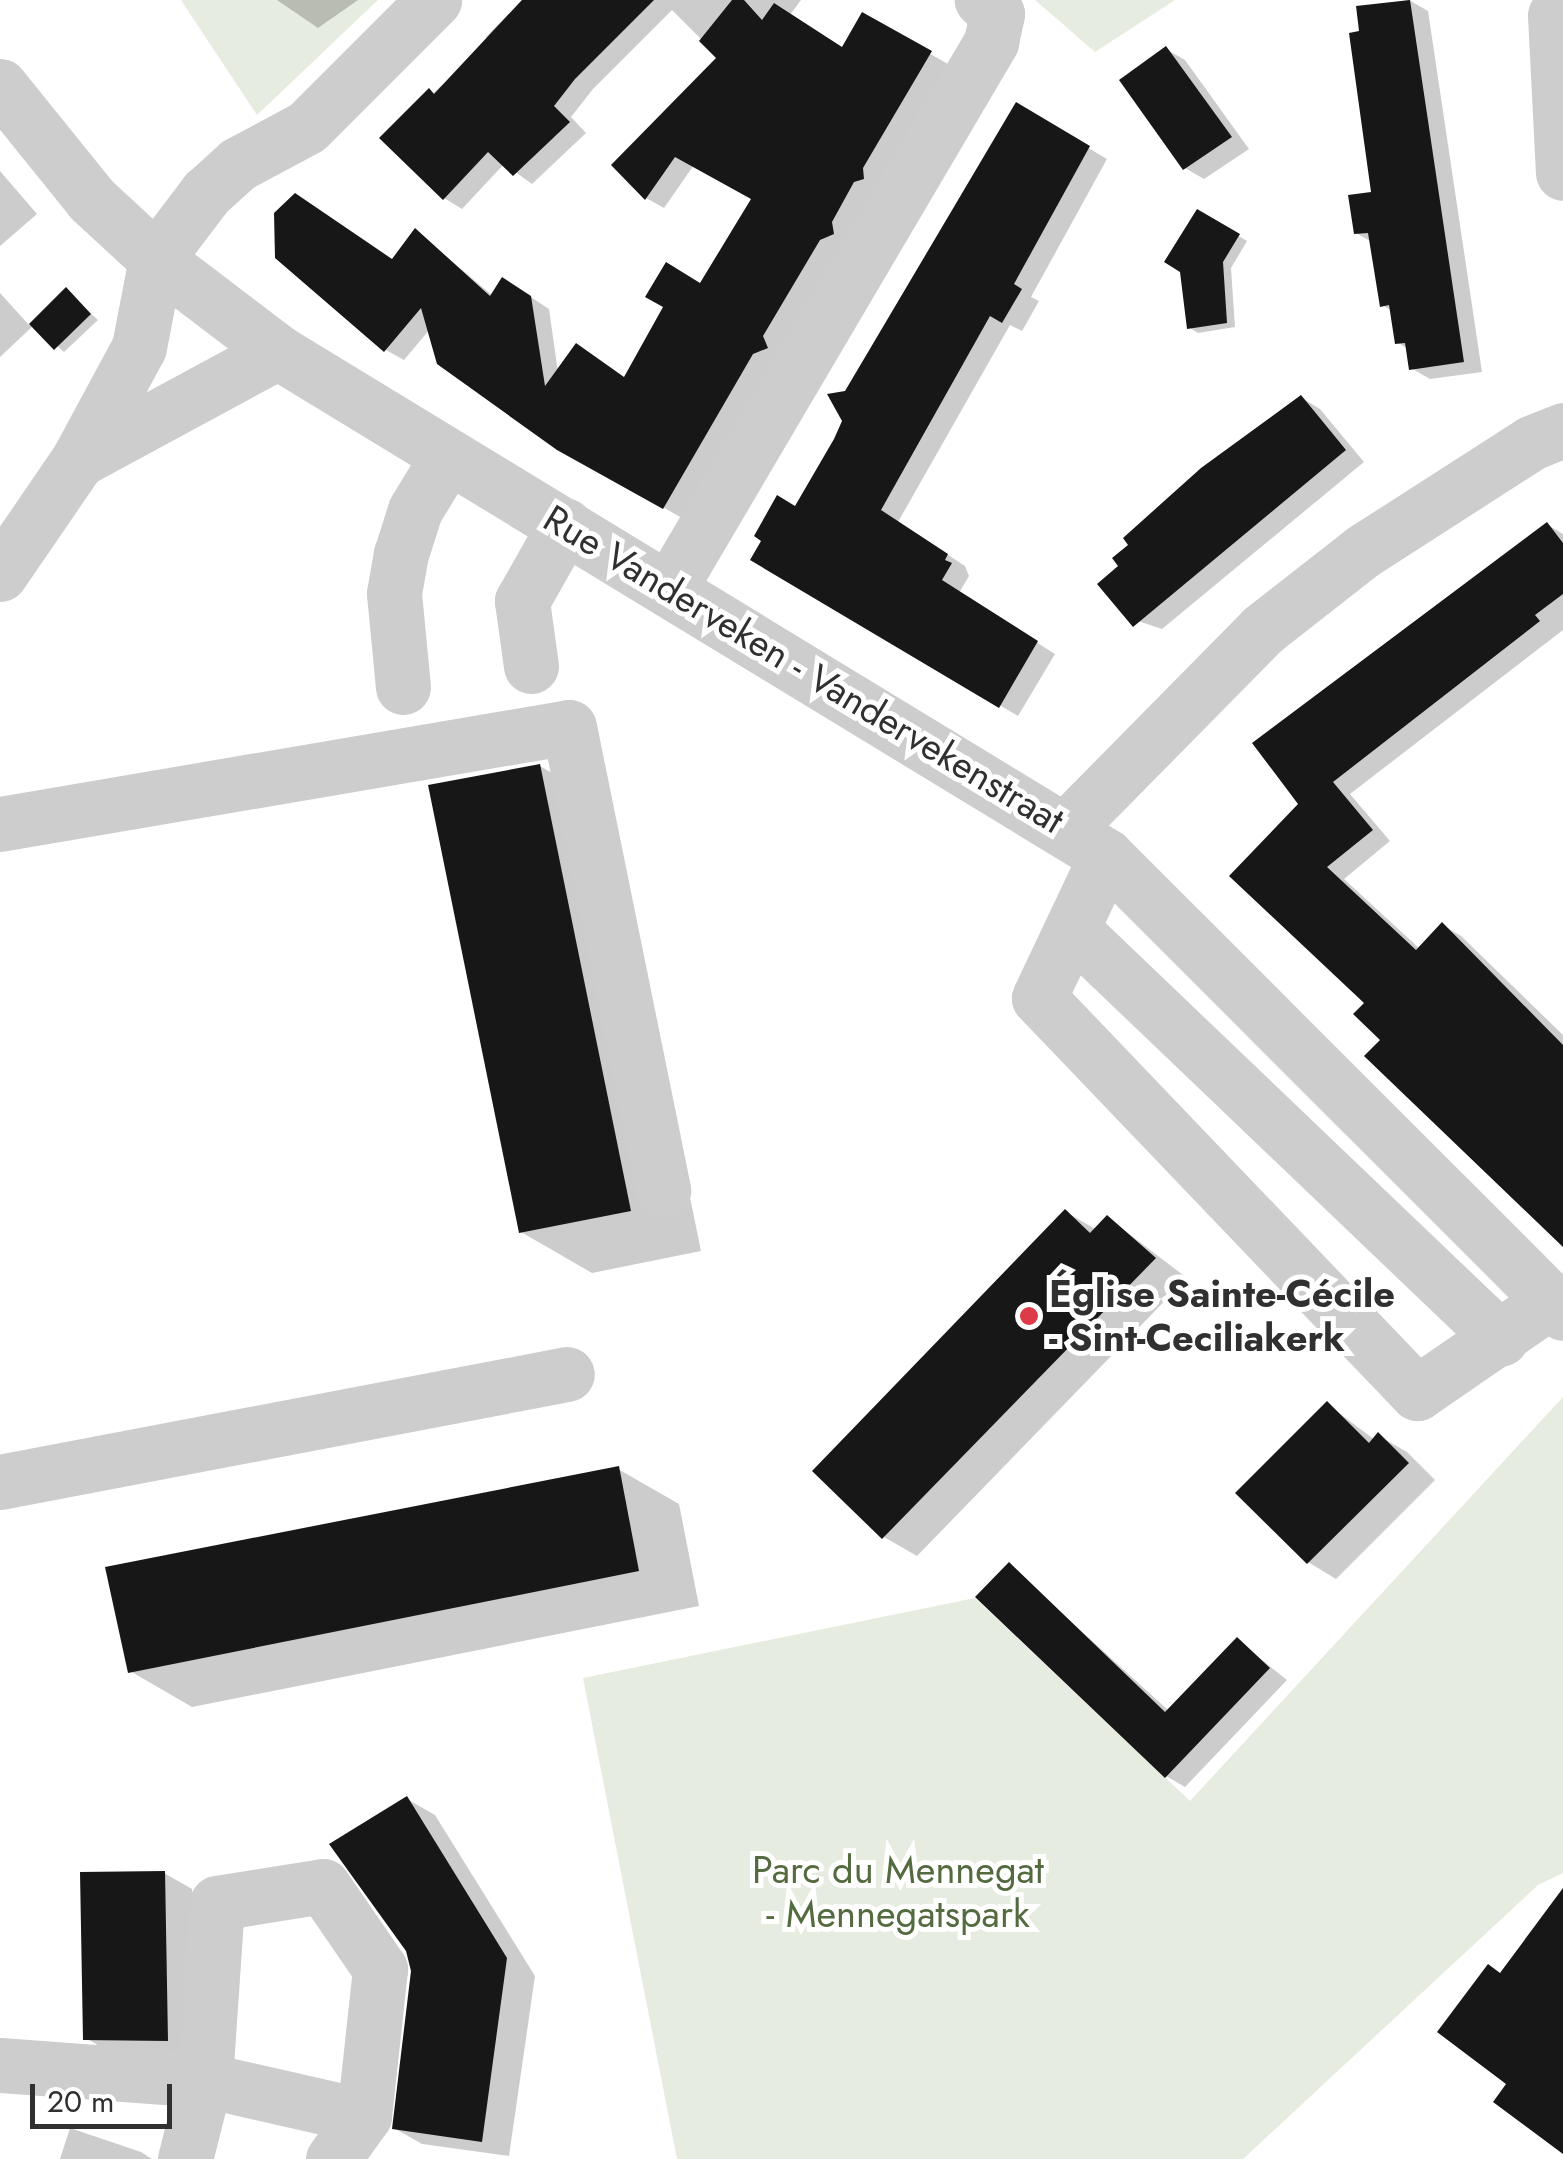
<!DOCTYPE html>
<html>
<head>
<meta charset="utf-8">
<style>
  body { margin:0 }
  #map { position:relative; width:1563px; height:2159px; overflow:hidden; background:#fff; font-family:Jost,sans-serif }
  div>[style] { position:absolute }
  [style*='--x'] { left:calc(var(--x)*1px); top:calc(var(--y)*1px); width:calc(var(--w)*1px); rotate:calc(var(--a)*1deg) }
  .green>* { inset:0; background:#e6ecdf }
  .shadow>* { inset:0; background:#0003 }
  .building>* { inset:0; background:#171717 }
  .minor>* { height:55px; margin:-27.5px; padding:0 27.5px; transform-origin:27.5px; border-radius:27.5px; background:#cdcdcd }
  .dots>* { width:28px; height:28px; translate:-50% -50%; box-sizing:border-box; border:5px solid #fff; border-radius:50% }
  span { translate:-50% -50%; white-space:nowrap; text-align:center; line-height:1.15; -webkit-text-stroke:10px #fff; paint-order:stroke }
  .street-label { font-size:38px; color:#303030 }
  .poi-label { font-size:38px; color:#303030; font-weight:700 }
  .left { translate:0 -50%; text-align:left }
  .park-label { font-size:38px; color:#546a3f }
  .scale { position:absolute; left:30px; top:2084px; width:142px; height:45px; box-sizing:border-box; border:5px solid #303030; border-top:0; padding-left:12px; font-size:30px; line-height:35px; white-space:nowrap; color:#303030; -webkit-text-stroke:8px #fff; paint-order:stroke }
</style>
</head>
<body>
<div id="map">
  <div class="green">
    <i style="clip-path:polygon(181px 0,378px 0,257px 115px)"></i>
    <i style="clip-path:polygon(1035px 0,1175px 0,1095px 52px)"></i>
    <i style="clip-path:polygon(1563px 1397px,1563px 1873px,1538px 1885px,1243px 2159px,677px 2159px,583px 1678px,975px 1598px,1190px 1801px)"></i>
  </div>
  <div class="shadow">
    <i style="clip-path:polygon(277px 0,358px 0,318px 28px)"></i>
    <i style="clip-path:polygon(522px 0,801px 0,790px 15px,844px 50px,863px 16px,948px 64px,682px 518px,559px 448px,430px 329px,404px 360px,386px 350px,393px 261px,416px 231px,493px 296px,520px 290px,549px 309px,558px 372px,626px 379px,701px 286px,755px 199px,694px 165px,664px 208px,646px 198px,720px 58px,672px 10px,593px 89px,571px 117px,586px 133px,532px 184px,504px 164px,462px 209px,444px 198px,382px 138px,491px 42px,486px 37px)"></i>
    <i style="clip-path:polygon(1409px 0,1428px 11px,1482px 372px,1430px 379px,1411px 368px,1408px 349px,1397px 342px,1392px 311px,1382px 305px,1372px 242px,1356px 233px,1374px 194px,1359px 8px)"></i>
    <i style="clip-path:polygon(1166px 49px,1185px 60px,1249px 149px,1204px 179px,1185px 168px)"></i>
    <i style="clip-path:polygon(1017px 106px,1107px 159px,1031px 297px,1039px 301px,1022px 331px,1010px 325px,898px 522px,965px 566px,969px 576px,959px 593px,1055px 654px,1018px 716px,753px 559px,796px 509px,845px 421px,847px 394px)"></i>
    <i style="clip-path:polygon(0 171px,37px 214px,0 246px)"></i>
    <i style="clip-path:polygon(1198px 212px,1247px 241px,1231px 268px,1235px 327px,1198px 333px,1190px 328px)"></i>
    <i style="clip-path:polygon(66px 290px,98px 320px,64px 352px,34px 325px,0 357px,0 293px,30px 326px)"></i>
    <i style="clip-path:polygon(1302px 398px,1320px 409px,1364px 462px,1162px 629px,1129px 618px,1122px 566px,1132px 546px)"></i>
    <i style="clip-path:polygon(1548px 525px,1563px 534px,1563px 630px,1350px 794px,1390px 841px,1344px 879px,1420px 949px,1442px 925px,1461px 936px,1563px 1035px,1563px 1238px,1384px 1040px,1301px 804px)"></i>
    <i style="clip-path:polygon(540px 766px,610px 807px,701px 1251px,592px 1273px,521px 1232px)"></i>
    <i style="clip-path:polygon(1066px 1212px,1097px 1230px,1108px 1218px,1187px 1278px,917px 1556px,884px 1537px)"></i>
    <i style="clip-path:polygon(1327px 1404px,1375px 1440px,1379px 1436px,1407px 1452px,1435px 1480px,1336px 1579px,1308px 1562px)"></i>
    <i style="clip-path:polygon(618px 1469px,679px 1504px,699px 1606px,192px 1707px,130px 1671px)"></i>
    <i style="clip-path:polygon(1009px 1565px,1169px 1711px,1237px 1640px,1287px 1680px,1185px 1787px,1166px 1776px)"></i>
    <i style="clip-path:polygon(407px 1799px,435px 1815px,535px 1976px,509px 2156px,422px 2144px,394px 2128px,415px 1978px)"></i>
    <i style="clip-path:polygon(164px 1873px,192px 1889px,196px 2056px,114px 2055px,86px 2038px)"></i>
    <i style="clip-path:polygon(70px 2128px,141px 2152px,152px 2159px,60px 2159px)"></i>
  </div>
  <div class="building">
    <i style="clip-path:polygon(522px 0,654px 0,575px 79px,554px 106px,570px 122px,513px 176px,488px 152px,443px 200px,379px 138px,429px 88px,434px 94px)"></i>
    <i style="clip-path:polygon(732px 0,744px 0,762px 20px,774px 3px,842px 47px,862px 12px,932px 51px,863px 168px,864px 179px,854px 182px,832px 222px,834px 234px,820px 240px,763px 336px,768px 348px,753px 354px,663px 509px,557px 450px,437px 364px,421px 308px,384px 352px,275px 258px,274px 213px,295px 193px,392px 259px,415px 228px,490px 296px,502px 277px,531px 296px,545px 386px,576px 343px,624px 377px,663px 307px,645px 297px,666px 262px,700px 283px,751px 199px,675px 157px,645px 200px,611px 165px,716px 58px,699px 41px)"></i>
    <i style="clip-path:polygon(1410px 0,1464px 362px,1409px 370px,1405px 343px,1395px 344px,1389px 305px,1380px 307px,1368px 233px,1354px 234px,1348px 195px,1371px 192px,1349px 33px,1359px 31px,1356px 6px)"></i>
    <i style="clip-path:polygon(1166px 46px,1232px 137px,1183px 170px,1119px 80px)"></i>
    <i style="clip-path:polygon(1016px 102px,1090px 146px,1014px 284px,1022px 289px,1002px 323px,990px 316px,881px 510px,948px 554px,945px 560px,952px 563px,942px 580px,1038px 641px,999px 708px,750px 560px,761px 541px,754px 536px,777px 495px,795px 506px,834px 439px,842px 421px,827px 394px,845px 391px)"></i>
    <i style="clip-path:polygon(1197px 209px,1240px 234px,1223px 262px,1227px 323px,1187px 329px,1180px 272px,1164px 262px)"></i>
    <i style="clip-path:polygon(66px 287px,91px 314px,54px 350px,29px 324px)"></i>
    <i style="clip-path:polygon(1301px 395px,1346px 450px,1133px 627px,1097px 584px,1118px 566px,1112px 558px,1128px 545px,1123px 538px,1201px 468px)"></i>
    <i style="clip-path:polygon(1547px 522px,1563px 543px,1563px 594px,1535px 615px,1540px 621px,1333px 782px,1373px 830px,1327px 867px,1416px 950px,1442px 922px,1563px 1045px,1563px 1247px,1364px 1056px,1380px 1040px,1353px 1014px,1364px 1003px,1229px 876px,1298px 804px,1252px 743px)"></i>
    <i style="clip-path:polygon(540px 764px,631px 1211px,519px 1233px,428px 785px)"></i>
    <i style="clip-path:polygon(1065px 1209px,1090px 1233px,1107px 1215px,1156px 1258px,882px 1539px,812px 1471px)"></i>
    <i style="clip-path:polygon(1327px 1401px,1369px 1443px,1378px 1432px,1409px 1463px,1307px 1564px,1235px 1493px)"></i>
    <i style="clip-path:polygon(619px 1466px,639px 1571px,128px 1673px,105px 1567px)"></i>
    <i style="clip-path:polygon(1009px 1562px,1165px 1712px,1237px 1637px,1270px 1668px,1165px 1778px,975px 1597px)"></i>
    <i style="clip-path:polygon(407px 1796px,507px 1958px,482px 2142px,392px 2129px,411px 1971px,406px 1951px,329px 1844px)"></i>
    <i style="clip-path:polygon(165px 1871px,168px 2041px,83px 2040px,80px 1872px)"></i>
    <i style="clip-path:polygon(1563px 1888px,1563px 2154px,1493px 2102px,1506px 2084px,1437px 2032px,1488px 1964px,1500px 1973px)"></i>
  </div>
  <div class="minor">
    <i style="--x:1555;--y:15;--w:158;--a:87.1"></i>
    <i style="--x:0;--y:86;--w:146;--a:51.1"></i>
    <i style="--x:92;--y:200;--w:87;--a:42.7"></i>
    <i style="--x:156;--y:259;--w:153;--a:37.3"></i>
    <i style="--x:278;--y:352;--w:969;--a:31.33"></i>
    <i style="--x:1106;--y:856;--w:646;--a:45"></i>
    <i style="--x:78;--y:460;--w:227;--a:-28.4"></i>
    <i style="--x:0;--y:574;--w:138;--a:-55.6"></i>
    <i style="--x:78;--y:460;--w:128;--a:-61.6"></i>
    <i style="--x:139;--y:347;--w:90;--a:-79.1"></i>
    <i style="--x:156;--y:259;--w:83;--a:-52.9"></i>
    <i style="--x:206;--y:193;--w:43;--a:-42.2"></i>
    <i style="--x:238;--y:164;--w:78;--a:-28.2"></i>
    <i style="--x:307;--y:127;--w:180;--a:-45"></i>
    <i style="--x:670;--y:587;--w:633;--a:-59.5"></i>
    <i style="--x:991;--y:42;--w:29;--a:-78"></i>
    <i style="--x:997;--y:14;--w:21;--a:-137"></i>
    <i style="--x:531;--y:666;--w:66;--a:-97.9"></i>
    <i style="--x:522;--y:601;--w:87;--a:-60.5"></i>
    <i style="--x:403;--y:687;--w:94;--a:-95.5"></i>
    <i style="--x:394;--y:593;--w:40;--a:-80"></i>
    <i style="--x:401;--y:554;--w:46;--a:-72.3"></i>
    <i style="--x:415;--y:510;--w:63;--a:-58.6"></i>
    <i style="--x:0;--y:824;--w:577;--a:-9.67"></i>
    <i style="--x:569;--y:727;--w:473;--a:78.5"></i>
    <i style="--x:1068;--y:827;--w:276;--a:-45.4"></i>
    <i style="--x:1262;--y:630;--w:128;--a:-38"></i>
    <i style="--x:1363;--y:551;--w:200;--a:-32.7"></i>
    <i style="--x:1531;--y:443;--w:35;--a:-22"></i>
    <i style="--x:1106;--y:856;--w:157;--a:115.3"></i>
    <i style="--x:1039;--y:998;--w:547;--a:46.26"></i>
    <i style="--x:1417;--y:1393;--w:163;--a:-34.5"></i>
    <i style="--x:1072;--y:929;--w:593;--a:43.7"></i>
    <i style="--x:0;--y:1482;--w:577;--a:-10.78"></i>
    <i style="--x:0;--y:2065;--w:206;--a:4.2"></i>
    <i style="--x:205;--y:2080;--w:163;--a:12.8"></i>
    <i style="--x:185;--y:2159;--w:81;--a:-75.8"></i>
    <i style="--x:205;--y:2080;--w:177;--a:-86.1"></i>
    <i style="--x:217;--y:1903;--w:107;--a:-9.1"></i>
    <i style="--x:323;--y:1886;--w:101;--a:55.5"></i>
    <i style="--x:380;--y:1969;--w:148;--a:96.2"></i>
    <i style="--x:364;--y:2116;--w:53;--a:125.8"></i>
  </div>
  <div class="dots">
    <i style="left:1029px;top:1316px;background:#de3b48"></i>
  </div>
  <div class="street-label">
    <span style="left:804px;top:669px;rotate:31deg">Rue Vanderveken - Vandervekenstraat</span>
  </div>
  <div class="poi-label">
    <span class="left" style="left:1049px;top:1316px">Église Sainte-Cécile<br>- Sint-Ceciliakerk</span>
  </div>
  <div class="park-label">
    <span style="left:898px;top:1892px">Parc du Mennegat<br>- Mennegatspark</span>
  </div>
  <div class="scale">20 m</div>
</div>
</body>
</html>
